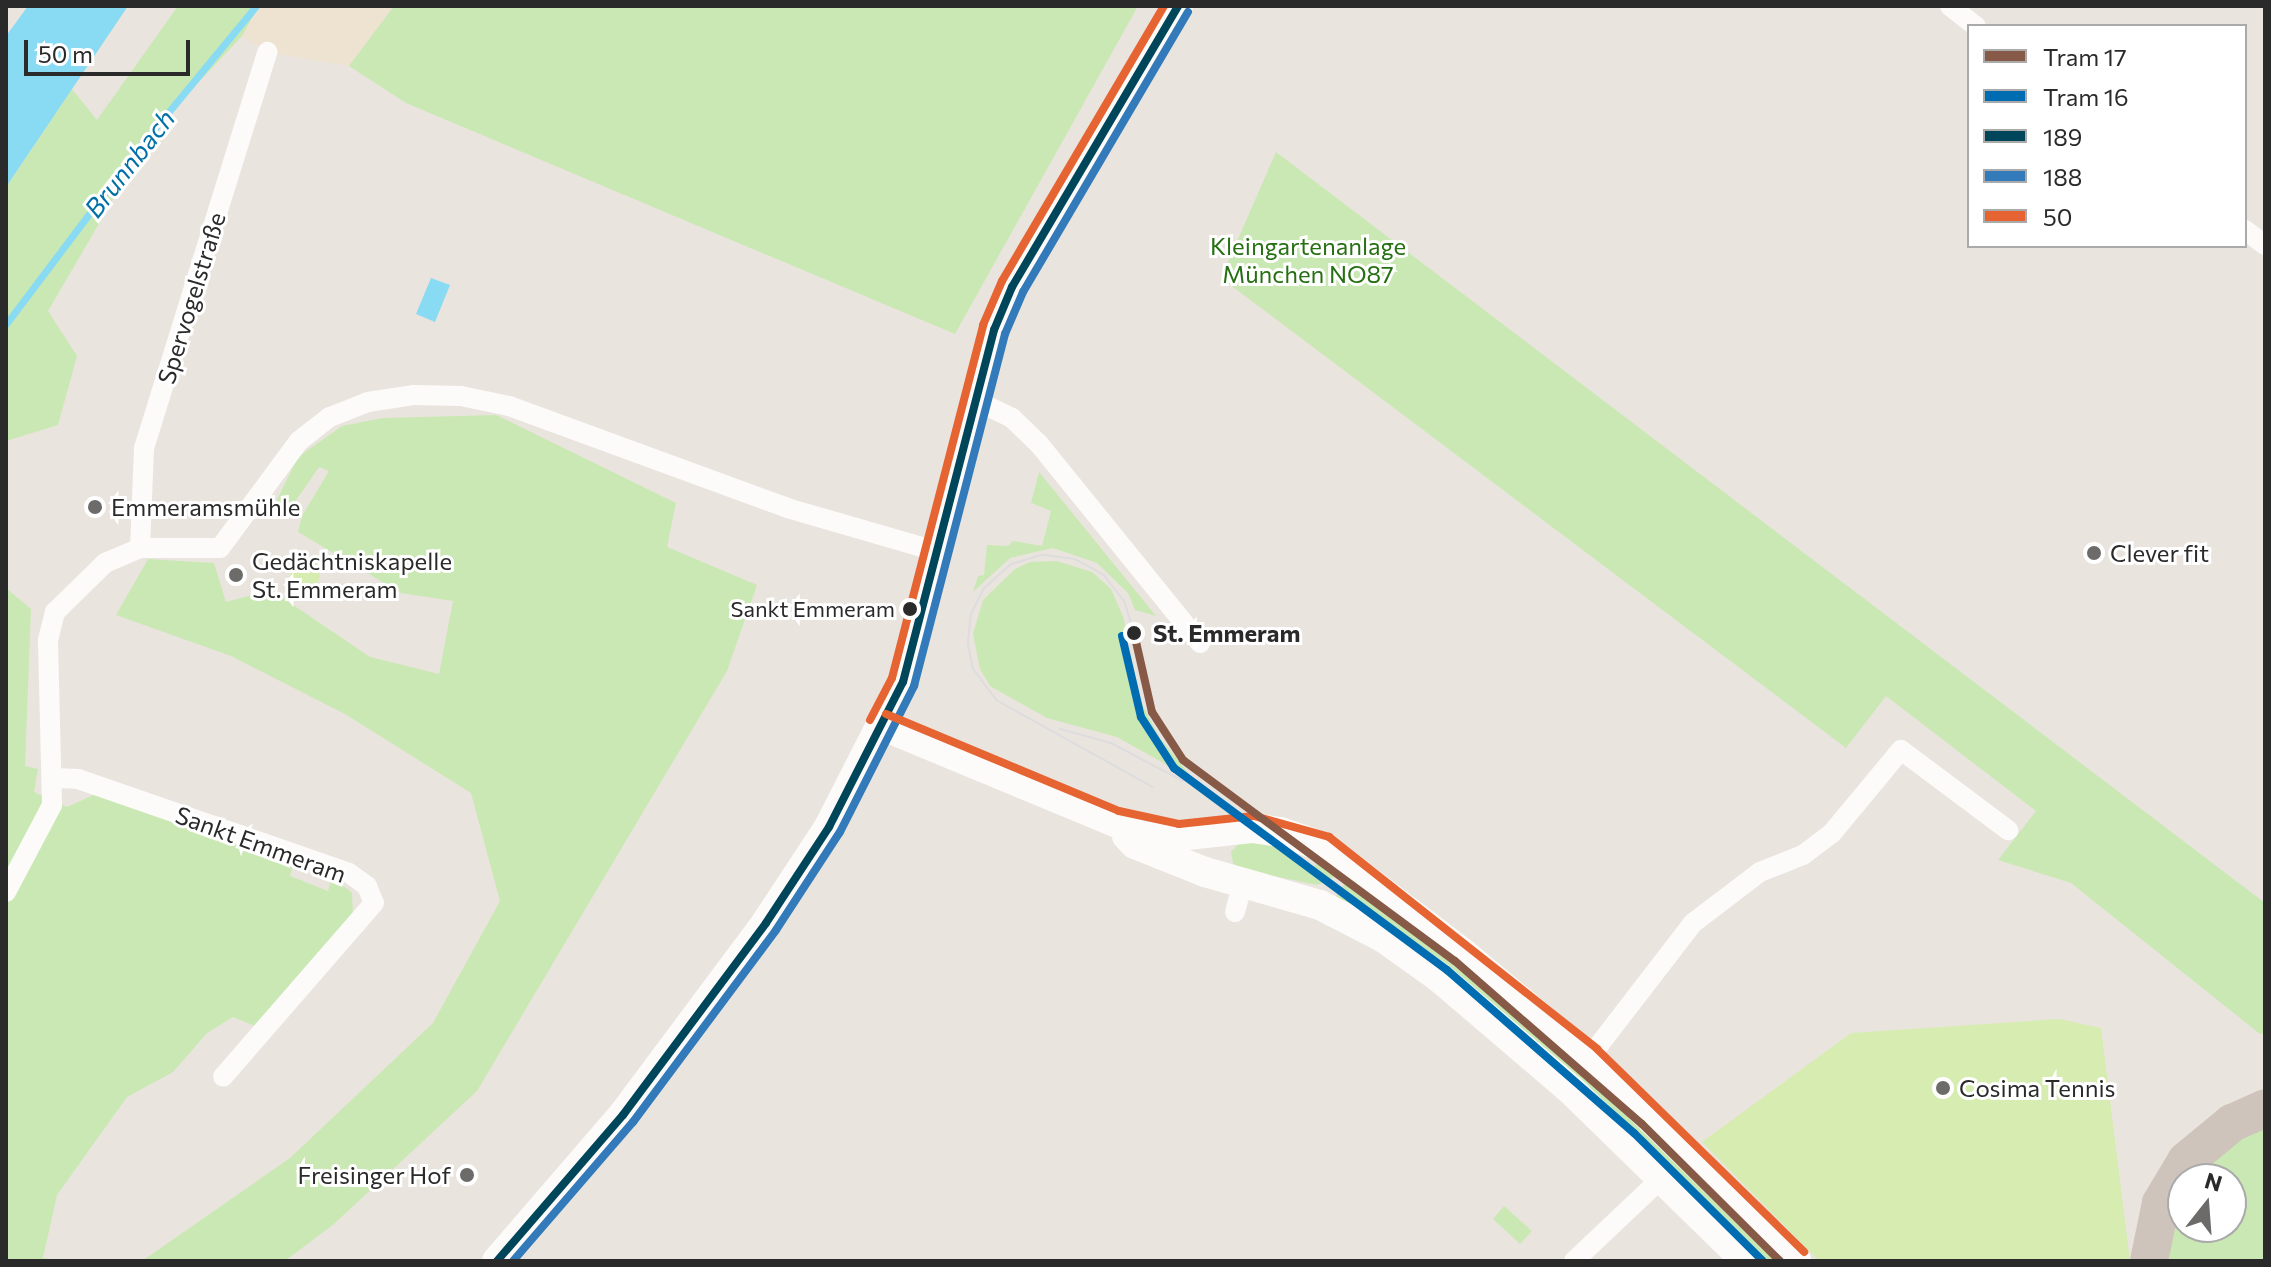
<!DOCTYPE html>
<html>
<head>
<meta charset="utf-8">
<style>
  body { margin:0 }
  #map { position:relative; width:2271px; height:1267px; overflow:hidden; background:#eae4de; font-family:Commissioner,sans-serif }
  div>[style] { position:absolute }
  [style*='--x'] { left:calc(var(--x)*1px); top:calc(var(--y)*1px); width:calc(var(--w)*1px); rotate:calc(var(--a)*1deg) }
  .education>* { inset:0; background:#eee3d1 }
  .green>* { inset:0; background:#cae8b3 }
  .pitch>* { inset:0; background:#d7ecb0 }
  .round { border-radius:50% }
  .water>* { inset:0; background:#89daf3 }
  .stream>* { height:7px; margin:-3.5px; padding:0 3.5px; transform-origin:3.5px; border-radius:3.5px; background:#89daf3 }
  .street>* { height:20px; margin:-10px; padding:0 10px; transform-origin:10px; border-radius:10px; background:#fcfbfa }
  .secondary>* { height:30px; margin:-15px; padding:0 15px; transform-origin:15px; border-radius:15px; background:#fcfbfa }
  .highway>* { height:38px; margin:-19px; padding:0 19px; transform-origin:19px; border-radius:19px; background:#cfc4bc }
  .tram>* { height:2px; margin:-1px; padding:0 1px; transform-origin:1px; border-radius:1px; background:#dddcde }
  .bus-1>* { height:8px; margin:-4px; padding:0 4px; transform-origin:4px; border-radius:4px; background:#00465a }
  .bus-2>* { height:8px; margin:-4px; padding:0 4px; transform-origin:4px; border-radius:4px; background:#327ab9 }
  .bus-3>* { height:8px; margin:-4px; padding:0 4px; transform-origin:4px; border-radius:4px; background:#e66432 }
  .tram-1>* { height:8px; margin:-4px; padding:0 4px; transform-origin:4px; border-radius:4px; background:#865a46 }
  .tram-2>* { height:8px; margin:-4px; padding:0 4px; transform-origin:4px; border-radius:4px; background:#006cb2 }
  .dots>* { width:22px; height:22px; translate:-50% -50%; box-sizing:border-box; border:4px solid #fff; border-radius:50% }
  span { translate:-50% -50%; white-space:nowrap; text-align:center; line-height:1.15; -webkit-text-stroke:6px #fff; paint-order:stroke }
  .bus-label { font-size:22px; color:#2a2a2a }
  .right { translate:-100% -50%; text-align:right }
  .park-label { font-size:24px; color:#266f12 }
  .street-label { font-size:24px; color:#2a2a2a }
  .poi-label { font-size:24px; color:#2a2a2a }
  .left { translate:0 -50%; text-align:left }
  .stop-label { font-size:24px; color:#2a2a2a; font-weight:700 }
  .water-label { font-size:26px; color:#0070a7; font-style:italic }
  .frame { position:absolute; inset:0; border:8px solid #2a2a2a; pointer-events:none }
  .legend { position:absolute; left:1967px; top:24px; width:280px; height:224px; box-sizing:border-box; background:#fff; border:2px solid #aaa; margin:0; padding:10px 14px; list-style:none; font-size:24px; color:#2a2a2a }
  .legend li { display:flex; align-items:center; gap:16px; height:40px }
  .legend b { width:40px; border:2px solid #aaa }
  .north { position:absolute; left:2167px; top:1163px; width:80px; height:80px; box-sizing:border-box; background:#fff; border:2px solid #aaa; border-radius:50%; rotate:17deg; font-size:22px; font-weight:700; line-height:32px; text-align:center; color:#2a2a2a }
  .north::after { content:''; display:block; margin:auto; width:28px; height:36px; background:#6d6b69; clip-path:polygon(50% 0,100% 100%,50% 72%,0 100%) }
  .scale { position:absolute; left:24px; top:40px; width:166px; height:36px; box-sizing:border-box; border:4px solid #2a2a2a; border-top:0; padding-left:10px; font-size:24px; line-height:28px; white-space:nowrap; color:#2a2a2a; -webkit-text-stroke:6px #fff; paint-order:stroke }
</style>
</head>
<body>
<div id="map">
  <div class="education">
    <i style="clip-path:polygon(261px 6px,394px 6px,349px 66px,267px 52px,242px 36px)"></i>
  </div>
  <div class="green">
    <i style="clip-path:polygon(178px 6px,259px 6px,242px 36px,153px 131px,48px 311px,77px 356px,58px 425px,6px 441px,6px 187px,72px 89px,97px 120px)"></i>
    <i style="clip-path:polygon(394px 6px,1138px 6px,955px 334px,406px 103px,349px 66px)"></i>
    <i style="clip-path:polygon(1276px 152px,2265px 903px,2265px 1033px,2260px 1034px,2071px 883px,1998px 860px,2036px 811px,1886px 696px,1846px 748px,1221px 278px)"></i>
    <i style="clip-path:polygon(496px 415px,676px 503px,667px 547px,757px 585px,727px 671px,477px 1091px,334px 1224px,285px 1261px,142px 1261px,290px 1158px,433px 1023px,500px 901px,471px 793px,345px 714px,231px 656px,116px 615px,148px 559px,214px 563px,226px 602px,271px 590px,370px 657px,439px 674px,453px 601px,401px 593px,298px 532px,302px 516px,329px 471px,319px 467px,288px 512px,271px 512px,298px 457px,342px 426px,383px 418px)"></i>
    <i style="clip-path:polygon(1039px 472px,1156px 616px,1135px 610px,1128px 593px,1097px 563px,1053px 548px,1010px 558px,973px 592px,978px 576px,984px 575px,987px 545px,1008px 546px,1013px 541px,1042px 546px,1051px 511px,1031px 503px)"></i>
    <i style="clip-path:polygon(1057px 561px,1092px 572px,1111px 589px,1124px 619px,1134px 689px,1160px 738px,1194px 780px,1117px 737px,1047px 718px,990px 686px,980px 669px,973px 634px,983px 600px,1015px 569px,1030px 562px)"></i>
    <i style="clip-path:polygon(6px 588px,31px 609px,25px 766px,38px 769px,34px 792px,67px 807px,98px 793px,294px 861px,290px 876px,328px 891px,332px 876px,352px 893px,353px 914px,255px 1026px,233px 1017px,207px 1033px,173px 1072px,127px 1097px,57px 1195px,43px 1258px,70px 1261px,6px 1261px)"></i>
    <i style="clip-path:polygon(1247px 835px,1283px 848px,1312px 869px,1318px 862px,1336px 876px,1317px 885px,1234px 868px,1231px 852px)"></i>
    <i style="clip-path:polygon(1351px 875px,1459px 957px,1788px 1261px,1755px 1261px,1336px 896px)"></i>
    <i style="clip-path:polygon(2265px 1124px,2265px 1261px,2163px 1261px,2183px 1190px,2183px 1227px,2231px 1227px,2231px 1179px,2191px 1179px,2202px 1165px)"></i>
    <i style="clip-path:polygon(1504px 1206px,1532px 1231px,1520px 1244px,1493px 1219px)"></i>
  </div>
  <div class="pitch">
    <i class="round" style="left:290px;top:559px;width:30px;height:30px"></i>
    <i style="clip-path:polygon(2059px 1019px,2101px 1028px,2130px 1261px,1819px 1261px,1702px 1142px,1851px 1033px)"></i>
  </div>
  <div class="water">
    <i style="clip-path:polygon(28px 6px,128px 6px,6px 187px,6px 36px)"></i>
    <i style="clip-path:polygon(431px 278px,450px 285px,435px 322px,416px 314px)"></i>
  </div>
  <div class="stream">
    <i style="--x:6;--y:324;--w:219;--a:-53"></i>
    <i style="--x:138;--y:149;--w:185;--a:-50.5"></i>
  </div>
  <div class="street">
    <i style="--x:1950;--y:6;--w:33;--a:38"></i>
    <i style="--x:2245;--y:230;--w:25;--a:37"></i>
    <i style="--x:977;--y:401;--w:39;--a:26"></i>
    <i style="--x:1012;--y:418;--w:37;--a:44"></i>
    <i style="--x:1039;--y:444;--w:256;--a:51"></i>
    <i style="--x:140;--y:548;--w:100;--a:-87.7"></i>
    <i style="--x:144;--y:448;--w:415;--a:-72.7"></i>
    <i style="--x:53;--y:778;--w:25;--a:2"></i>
    <i style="--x:78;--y:779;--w:287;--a:19.1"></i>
    <i style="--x:349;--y:873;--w:22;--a:36"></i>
    <i style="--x:367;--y:886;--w:18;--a:68"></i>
    <i style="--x:374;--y:903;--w:230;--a:131"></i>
    <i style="--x:6;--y:892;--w:98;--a:-62.1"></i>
    <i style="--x:52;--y:805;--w:165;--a:-91.4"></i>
    <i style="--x:48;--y:640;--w:29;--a:-76"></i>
    <i style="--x:55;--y:612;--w:70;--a:-44.4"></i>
    <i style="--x:105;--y:563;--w:38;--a:-23"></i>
    <i style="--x:140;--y:548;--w:80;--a:0"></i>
    <i style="--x:220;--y:548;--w:133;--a:-53.6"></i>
    <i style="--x:299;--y:441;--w:39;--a:-38"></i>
    <i style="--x:330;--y:417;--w:41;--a:-21.5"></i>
    <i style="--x:368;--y:402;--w:47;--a:-8.7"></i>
    <i style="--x:414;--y:395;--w:47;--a:1.2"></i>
    <i style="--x:461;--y:396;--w:49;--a:11.8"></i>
    <i style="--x:509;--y:406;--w:296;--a:20.1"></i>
    <i style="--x:787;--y:508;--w:158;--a:16.1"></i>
    <i style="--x:1235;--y:912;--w:30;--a:-75"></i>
    <i style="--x:1589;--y:1058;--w:170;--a:-52.4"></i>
    <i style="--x:1693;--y:923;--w:84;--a:-37.3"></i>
    <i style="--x:1760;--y:872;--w:46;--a:-21.6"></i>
    <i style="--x:1803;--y:855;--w:36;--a:-37"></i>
    <i style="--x:1832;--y:833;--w:108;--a:-50.3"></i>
    <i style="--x:1901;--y:750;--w:134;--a:36.8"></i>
    <i style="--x:1574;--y:1261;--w:124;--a:-43.4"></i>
  </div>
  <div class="secondary">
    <i style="--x:881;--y:725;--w:253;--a:22.5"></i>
    <i style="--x:1115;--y:822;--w:65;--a:12.5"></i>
    <i style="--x:1178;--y:836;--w:74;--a:-6.2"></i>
    <i style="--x:1252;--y:828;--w:29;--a:8"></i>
    <i style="--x:1281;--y:832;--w:45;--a:19.7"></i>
    <i style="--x:1323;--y:847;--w:177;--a:37.2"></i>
    <i style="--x:1464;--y:954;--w:163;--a:39.8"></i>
    <i style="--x:1589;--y:1058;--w:290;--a:44.4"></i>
    <i style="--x:1127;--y:836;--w:11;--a:45"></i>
    <i style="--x:1135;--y:844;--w:75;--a:21.8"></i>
    <i style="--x:1205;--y:872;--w:120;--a:16"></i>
    <i style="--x:1320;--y:905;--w:72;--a:27.3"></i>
    <i style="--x:1384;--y:938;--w:69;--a:35.5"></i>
    <i style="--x:1440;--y:978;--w:171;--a:40.5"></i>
    <i style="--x:1570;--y:1089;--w:246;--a:44.3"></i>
    <i style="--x:497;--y:1261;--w:193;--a:-49.2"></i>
    <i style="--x:623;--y:1115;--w:239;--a:-53.3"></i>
    <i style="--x:766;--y:923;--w:115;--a:-56.7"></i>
    <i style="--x:829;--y:827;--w:163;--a:-63"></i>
    <i style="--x:903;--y:682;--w:364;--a:-75.5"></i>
    <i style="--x:994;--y:330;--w:47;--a:-67.3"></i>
    <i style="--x:1012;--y:287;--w:326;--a:-59.4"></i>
  </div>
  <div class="highway">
    <i style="--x:2149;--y:1261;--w:59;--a:-78.3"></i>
    <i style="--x:2161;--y:1203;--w:49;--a:-59.2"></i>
    <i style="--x:2186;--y:1161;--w:60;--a:-39.6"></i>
    <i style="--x:2232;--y:1123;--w:36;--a:-24"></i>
  </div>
  <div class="tram">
    <i style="--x:1134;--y:633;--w:34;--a:-107"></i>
    <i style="--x:1124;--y:601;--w:33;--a:-128"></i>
    <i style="--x:1104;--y:575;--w:33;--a:-151"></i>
    <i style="--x:1075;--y:559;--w:34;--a:-173"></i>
    <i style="--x:1041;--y:555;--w:31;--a:163"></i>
    <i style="--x:1011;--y:564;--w:36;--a:138"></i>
    <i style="--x:984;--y:588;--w:28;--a:117"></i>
    <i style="--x:971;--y:613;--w:31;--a:96"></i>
    <i style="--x:968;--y:644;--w:25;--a:79"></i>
    <i style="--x:973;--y:669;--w:39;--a:53"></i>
    <i style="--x:996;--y:700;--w:179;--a:29"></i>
    <i style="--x:1060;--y:729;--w:53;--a:15.4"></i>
    <i style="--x:1111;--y:743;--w:81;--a:27.8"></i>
  </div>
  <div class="bus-1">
    <i style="--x:497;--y:1261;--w:193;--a:-49.2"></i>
    <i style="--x:623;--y:1115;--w:239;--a:-53.3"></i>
    <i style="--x:766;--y:923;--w:115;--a:-56.7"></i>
    <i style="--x:829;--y:827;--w:163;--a:-63"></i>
    <i style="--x:903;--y:682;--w:364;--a:-75.5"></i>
    <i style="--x:994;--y:330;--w:47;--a:-67.3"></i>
    <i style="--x:1012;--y:287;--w:326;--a:-59.4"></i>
  </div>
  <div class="bus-2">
    <i style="--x:513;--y:1261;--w:184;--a:-49.2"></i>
    <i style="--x:633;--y:1122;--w:239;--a:-53.3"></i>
    <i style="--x:776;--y:930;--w:117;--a:-56.9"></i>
    <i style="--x:840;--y:832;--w:164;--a:-63.1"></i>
    <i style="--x:914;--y:686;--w:364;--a:-75.5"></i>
    <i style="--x:1005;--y:334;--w:46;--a:-66.8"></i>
    <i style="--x:1023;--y:292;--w:325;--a:-59.5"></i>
  </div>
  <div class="bus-3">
    <i style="--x:886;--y:714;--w:252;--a:22.6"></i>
    <i style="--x:1119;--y:811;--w:61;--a:12.2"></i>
    <i style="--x:1179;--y:824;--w:75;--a:-6.1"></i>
    <i style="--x:1254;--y:816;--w:78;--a:15.6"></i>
    <i style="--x:1329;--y:837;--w:342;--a:38.3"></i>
    <i style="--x:1597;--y:1049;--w:290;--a:44.4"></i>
    <i style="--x:870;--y:720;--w:47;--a:-62.4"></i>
    <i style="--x:892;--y:678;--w:365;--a:-75.5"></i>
    <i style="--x:983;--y:325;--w:48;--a:-66.6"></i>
    <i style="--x:1002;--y:281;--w:319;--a:-59.5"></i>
  </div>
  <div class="tram-1">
    <i style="--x:1134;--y:633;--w:81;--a:77.2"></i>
    <i style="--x:1152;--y:712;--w:57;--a:57.1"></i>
    <i style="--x:1183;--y:760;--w:338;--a:36.5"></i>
    <i style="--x:1455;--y:961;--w:248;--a:41.1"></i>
    <i style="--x:1642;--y:1124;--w:194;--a:44.8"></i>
  </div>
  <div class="tram-2">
    <i style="--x:1122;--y:636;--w:83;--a:76.8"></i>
    <i style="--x:1141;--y:717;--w:61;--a:57.1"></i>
    <i style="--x:1174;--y:768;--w:340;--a:36.5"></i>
    <i style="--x:1447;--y:970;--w:248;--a:41.1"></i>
    <i style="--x:1634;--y:1133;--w:182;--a:44.8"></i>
  </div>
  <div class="dots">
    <i style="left:95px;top:507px;background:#6d6b69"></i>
    <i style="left:2094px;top:553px;background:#6d6b69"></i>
    <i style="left:236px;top:575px;background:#6d6b69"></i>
    <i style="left:910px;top:609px;background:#2a2a2a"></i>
    <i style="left:1134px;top:633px;background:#2a2a2a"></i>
    <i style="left:1943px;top:1088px;background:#6d6b69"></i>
    <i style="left:467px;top:1175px;background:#6d6b69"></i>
  </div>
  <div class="bus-label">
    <span class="right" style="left:895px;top:609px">Sankt Emmeram</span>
  </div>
  <div class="park-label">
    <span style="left:1308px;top:260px">Kleingartenanlage<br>München NO87</span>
  </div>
  <div class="street-label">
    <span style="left:191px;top:298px;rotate:-73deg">Spervogelstraße</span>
    <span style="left:261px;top:844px;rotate:20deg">Sankt Emmeram</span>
  </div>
  <div class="poi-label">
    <span class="left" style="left:111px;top:507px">Emmeramsmühle</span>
    <span class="left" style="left:2110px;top:553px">Clever fit</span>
    <span class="left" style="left:252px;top:575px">Gedächtniskapelle<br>St. Emmeram</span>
    <span class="left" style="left:1959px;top:1088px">Cosima Tennis</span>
    <span class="right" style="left:451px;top:1175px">Freisinger Hof</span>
  </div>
  <div class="stop-label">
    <span class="left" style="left:1153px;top:633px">St. Emmeram</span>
  </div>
  <div class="water-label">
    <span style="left:129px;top:163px;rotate:-52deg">Brunnbach</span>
  </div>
  <div class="frame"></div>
  <ul class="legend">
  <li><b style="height:10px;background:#865a46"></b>Tram 17</li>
  <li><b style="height:10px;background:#006cb2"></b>Tram 16</li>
  <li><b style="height:10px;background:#00465a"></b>189</li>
  <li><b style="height:10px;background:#327ab9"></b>188</li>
  <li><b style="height:10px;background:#e66432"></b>50</li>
  </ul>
  <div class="north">N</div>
  <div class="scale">50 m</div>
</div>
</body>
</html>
